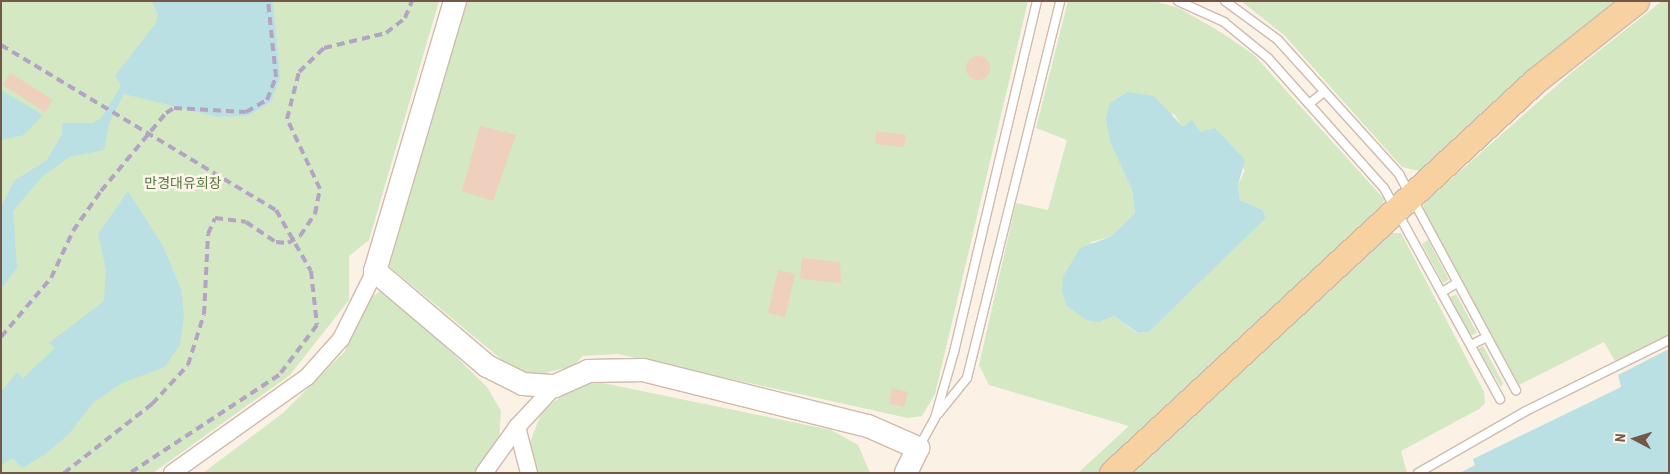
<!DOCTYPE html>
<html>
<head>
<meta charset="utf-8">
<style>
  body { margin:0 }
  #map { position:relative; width:1670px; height:474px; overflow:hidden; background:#fbf1e4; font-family:"Roboto Condensed","Noto Sans KR",sans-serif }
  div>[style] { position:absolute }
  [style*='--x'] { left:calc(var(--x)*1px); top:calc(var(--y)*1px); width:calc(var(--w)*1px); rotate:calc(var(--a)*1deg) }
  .green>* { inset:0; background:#d4e8c4 }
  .water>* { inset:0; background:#bae0e4 }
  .building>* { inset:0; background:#efcfbd }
  .round { border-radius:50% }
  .roads { filter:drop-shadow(1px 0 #cebbae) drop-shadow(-1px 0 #cebbae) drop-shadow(0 1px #cebbae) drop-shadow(0 -1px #cebbae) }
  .service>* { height:8px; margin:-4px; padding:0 4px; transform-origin:4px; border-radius:4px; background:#fff }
  .minor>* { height:16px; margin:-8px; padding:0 8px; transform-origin:8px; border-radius:8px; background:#fff }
  .secondary>* { height:22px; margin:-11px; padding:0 11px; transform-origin:11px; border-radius:11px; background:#fff }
  .primary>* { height:25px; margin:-12.5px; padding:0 12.5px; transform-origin:12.5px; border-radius:12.5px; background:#f7d2a0 }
  .rail>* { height:4px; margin-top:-2px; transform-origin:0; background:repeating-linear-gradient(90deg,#b3a4c4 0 8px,transparent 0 13px) }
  span { translate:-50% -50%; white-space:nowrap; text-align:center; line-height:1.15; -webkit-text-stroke:5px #fef5ea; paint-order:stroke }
  .park-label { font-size:14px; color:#557843 }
  .frame { position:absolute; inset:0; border:2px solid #72574b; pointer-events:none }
  .north { position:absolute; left:1610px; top:414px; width:50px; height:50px; -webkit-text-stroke:4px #fef5ea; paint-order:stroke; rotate:275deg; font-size:14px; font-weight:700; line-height:20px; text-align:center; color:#72574b }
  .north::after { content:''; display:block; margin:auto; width:18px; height:22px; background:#72574b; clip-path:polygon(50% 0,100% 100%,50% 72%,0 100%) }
</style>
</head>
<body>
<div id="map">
  <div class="green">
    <i style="clip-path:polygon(1px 1px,439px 1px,369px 240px,349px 256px,349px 300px,290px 375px,153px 473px,1px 473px)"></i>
    <i style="clip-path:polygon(462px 1px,1028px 1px,935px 394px,922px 416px,908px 418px,618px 354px,583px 356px,573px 366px,524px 378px,389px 266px,385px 247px)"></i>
    <i style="clip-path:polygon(evenodd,1068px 1px,1154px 1px,1179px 8px,1222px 33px,1254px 55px,1384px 199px,1380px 215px,1099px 473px,1078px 473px,1129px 426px,989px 385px,979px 365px,1016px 203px,1048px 210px,1067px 140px,1036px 128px,1068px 1px,1174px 114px,1183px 128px,1200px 132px,1245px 170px,1238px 185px,1240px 200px,1263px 210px,1266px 218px,1149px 332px,1137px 333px,1114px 316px,1100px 322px,1091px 242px,1110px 237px,1135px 213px,1132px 190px,1110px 142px,1174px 114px)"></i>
    <i style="clip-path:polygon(1241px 1px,1617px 1px,1423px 172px,1402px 167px,1284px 35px)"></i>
    <i style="clip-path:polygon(1662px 1px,1669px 1px,1669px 335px,1615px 361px,1604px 342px,1519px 385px,1423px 209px,1424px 203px,1571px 73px)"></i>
    <i style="clip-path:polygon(1391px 233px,1401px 233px,1484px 392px,1485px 403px,1479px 409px,1401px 451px,1407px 473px,1132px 473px)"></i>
    <i style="clip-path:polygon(1428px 240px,1449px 280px,1443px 283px,1422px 244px)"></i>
    <i style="clip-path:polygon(379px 292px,390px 293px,416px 318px,487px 387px,501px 411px,499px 439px,475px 473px,203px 473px,283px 413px,345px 351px,370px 298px)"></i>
    <i style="clip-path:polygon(1456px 294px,1477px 333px,1470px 336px,1450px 297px)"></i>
    <i style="clip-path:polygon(1483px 346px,1503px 383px,1501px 387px,1478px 349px)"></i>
    <i style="clip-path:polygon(598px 382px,831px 430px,858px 445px,870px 473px,541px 473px,534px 469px,529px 445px,542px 411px,574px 387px)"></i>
  </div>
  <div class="water">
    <i style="clip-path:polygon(152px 1px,273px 1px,280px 78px,271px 102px,248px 116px,218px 117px,124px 94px,109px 123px,104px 150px,69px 157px,42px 177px,13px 211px,17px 268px,1px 289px,1px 207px,14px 181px,47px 160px,62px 134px,62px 123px,93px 123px,101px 118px,121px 86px,115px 76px,155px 24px,158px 15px)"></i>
    <i style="clip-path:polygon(1px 90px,43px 115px,24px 135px,1px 140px)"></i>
    <i style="clip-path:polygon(1128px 92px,1154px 96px,1183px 127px,1192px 120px,1200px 132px,1215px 128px,1245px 160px,1238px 185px,1240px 200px,1263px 210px,1266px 218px,1149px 332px,1138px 333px,1114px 316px,1100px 322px,1086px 320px,1066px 305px,1062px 291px,1063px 277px,1080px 248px,1110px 237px,1135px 213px,1132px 190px,1110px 142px,1106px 118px,1110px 103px)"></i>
    <i style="clip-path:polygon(128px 191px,163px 246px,181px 289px,184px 315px,180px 345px,165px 367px,122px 383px,93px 403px,68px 435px,44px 455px,22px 468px,13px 458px,1px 465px,1px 392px,17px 372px,23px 378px,55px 348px,49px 343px,104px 301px,106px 269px,98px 234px)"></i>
    <i style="clip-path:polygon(1669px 349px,1669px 473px,1460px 473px,1475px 465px,1473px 459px,1621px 387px,1618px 375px)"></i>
  </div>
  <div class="building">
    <i class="round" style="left:966px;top:56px;width:24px;height:24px"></i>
    <i style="clip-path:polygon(10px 73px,53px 100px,45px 112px,3px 85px)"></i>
    <i style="clip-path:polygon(480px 126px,516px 135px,493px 201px,462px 191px)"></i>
    <i style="clip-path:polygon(876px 131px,906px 135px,904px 147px,875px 144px)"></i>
    <i style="clip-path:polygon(802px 258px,840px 262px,841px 283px,800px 279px)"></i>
    <i style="clip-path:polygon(778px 270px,795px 274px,785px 317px,768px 313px)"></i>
    <i style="clip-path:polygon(892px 388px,908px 392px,904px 407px,889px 404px)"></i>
  </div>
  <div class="roads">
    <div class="service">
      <i style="--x:1178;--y:1;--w:51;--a:24.5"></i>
      <i style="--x:1224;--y:22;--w:57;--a:39.3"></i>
      <i style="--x:1268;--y:58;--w:174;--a:48.3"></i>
      <i style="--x:1384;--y:188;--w:241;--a:61.2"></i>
      <i style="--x:1225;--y:1;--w:66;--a:36.3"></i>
      <i style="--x:1278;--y:40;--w:181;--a:47.9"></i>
      <i style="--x:1399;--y:174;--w:246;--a:61.6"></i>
      <i style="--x:1309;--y:104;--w:19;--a:-39"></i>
      <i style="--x:1442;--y:292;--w:17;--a:-31"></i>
      <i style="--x:1471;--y:345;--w:18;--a:-27"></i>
      <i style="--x:938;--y:414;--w:46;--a:-51.1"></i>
      <i style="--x:967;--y:378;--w:388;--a:-76.1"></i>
      <i style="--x:919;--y:447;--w:33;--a:-61"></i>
      <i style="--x:935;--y:418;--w:69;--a:-73.9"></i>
      <i style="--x:954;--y:352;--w:361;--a:-76.7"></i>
      <i style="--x:1418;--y:473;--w:125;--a:-29.9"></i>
      <i style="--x:1526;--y:411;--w:160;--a:-26.4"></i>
    </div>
    <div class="minor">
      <i style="--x:172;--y:473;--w:166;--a:-35.4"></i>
      <i style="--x:307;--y:377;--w:51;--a:-48.2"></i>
      <i style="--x:341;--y:339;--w:76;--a:-63.4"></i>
      <i style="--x:484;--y:473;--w:57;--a:-54.3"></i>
      <i style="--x:529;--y:473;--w:48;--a:-104.6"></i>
      <i style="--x:517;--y:427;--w:56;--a:-47.2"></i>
    </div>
    <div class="secondary">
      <i style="--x:455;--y:1;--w:282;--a:106.5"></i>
      <i style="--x:375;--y:271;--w:147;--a:40.3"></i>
      <i style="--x:487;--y:366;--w:40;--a:26.6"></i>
      <i style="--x:523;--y:384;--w:32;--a:4"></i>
      <i style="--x:555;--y:386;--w:36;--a:-24"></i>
      <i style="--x:588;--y:371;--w:55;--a:-1"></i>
      <i style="--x:643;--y:370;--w:232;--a:14"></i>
      <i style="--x:868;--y:426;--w:55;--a:23.7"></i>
      <i style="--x:918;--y:448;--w:28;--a:116"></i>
    </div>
    <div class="primary">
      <i style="--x:1112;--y:473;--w:577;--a:-42.82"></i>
      <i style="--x:1535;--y:81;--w:129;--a:-38.4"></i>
    </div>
  </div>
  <div class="rail">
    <i style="--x:1;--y:45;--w:321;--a:31"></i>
    <i style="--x:276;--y:210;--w:70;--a:60.2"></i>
    <i style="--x:311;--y:271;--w:54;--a:83.7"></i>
    <i style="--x:317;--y:325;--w:63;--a:127.2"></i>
    <i style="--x:279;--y:375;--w:178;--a:146.7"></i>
    <i style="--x:1;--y:337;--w:77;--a:-49.7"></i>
    <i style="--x:51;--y:278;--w:52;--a:-64.9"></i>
    <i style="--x:73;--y:231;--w:49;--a:-55"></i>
    <i style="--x:101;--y:191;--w:102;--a:-50.2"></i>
    <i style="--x:166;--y:113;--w:9;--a:-32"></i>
    <i style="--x:174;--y:108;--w:72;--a:3.2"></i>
    <i style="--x:246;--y:112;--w:24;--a:-30"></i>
    <i style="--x:267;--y:100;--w:25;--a:-69"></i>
    <i style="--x:276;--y:77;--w:76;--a:-96"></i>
    <i style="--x:64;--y:473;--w:112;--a:-38.1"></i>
    <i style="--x:152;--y:404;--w:53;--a:-47.3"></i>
    <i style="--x:188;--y:365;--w:53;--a:-72.6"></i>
    <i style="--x:204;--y:314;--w:80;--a:-87.1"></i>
    <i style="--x:208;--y:234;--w:17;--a:-66"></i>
    <i style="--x:215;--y:218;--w:31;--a:7"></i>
    <i style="--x:246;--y:222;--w:36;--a:34"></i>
    <i style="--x:276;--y:242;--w:12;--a:5"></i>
    <i style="--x:288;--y:243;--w:14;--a:-30"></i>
    <i style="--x:300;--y:236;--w:27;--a:-56"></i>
    <i style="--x:315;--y:214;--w:25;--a:-79"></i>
    <i style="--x:320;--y:189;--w:77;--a:-115.2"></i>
    <i style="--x:287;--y:119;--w:49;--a:-75.7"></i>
    <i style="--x:299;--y:72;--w:35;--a:-44"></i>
    <i style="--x:324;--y:48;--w:64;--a:-13.6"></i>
    <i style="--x:386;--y:33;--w:24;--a:-38"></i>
    <i style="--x:405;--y:18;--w:18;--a:-68"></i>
  </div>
  <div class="park-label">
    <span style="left:183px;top:183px">만경대유희장</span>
  </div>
  <div class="frame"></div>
  <div class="north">N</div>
</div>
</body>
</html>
